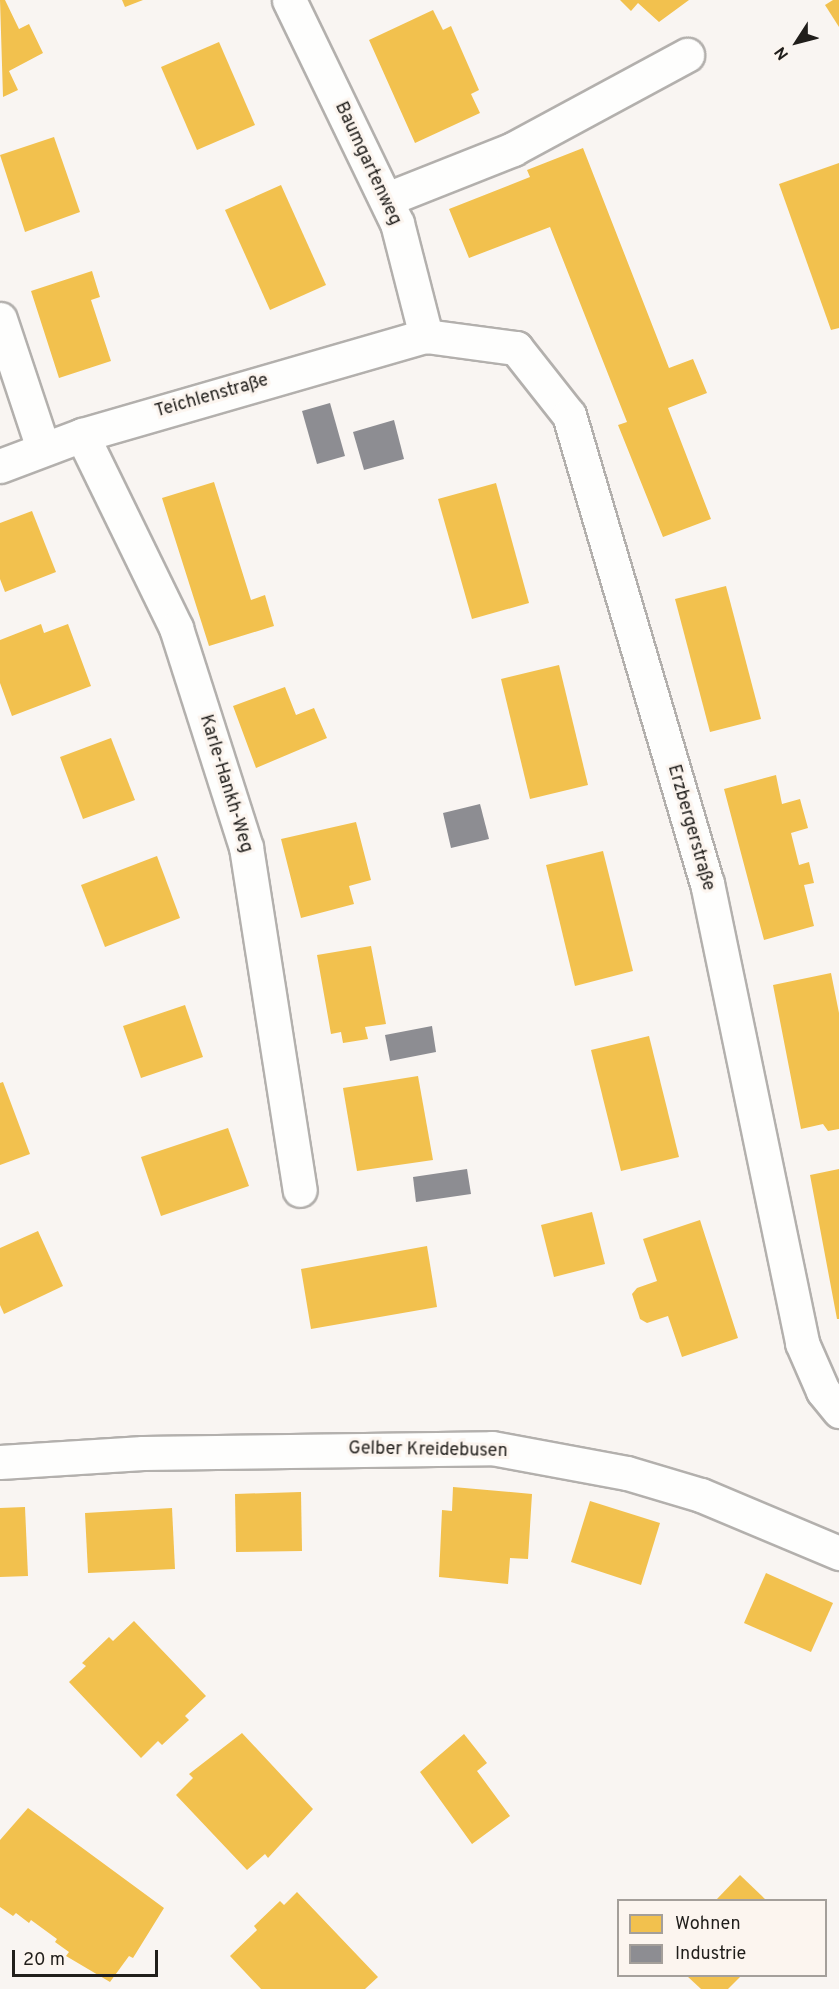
<!DOCTYPE html>
<html>
<head>
<meta charset="utf-8">
<style>
  body { margin:0 }
  #map { position:relative; width:839px; height:1989px; overflow:hidden; background:#f9f5f2; font-family:Overpass,sans-serif }
  div>[style] { position:absolute }
  [style*='--x'] { left:calc(var(--x)*1px); top:calc(var(--y)*1px); width:calc(var(--w)*1px); rotate:calc(var(--a)*1deg) }
  .homes>* { inset:0; background:#f2c14e }
  .industry>* { inset:0; background:#8d8d92 }
  .roads { filter:drop-shadow(2px 0 #b3b0ad) drop-shadow(-2px 0 #b3b0ad) drop-shadow(0 2px #b3b0ad) drop-shadow(0 -2px #b3b0ad) }
  .minor>* { height:33px; margin:-16.5px; padding:0 16.5px; transform-origin:16.5px; border-radius:16.5px; background:#fefefd }
  span { translate:-50% -50%; white-space:nowrap; text-align:center; line-height:1.15; -webkit-text-stroke:6px #fcf5ef; paint-order:stroke }
  .street-label { font-size:18px; color:#201e1b }
  .legend { position:absolute; left:617px; top:1899px; width:210px; height:78px; box-sizing:border-box; background:#fcf5ef; border:2px solid #a49f9a; margin:0; padding:8px 10px; list-style:none; font-size:18px; color:#201e1b }
  .legend li { display:flex; align-items:center; gap:12px; height:30px }
  .legend b { width:30px; border:2px solid #a49f9a }
  .north { position:absolute; left:767px; top:12px; width:60px; height:60px; -webkit-text-stroke:4px #fcf5ef; paint-order:stroke; rotate:234deg; font-size:16px; font-weight:700; line-height:24px; text-align:center; color:#201e1b }
  .north::after { content:''; display:block; margin:auto; width:21px; height:27px; background:#201e1b; clip-path:polygon(50% 0,100% 100%,50% 72%,0 100%) }
  .scale { position:absolute; left:12px; top:1950px; width:146px; height:27px; box-sizing:border-box; border:3px solid #201e1b; border-top:0; padding-left:8px; font-size:18px; line-height:21px; white-space:nowrap; color:#201e1b; -webkit-text-stroke:4px #fcf5ef; paint-order:stroke }
</style>
</head>
<body>
<div id="map">
  <div class="homes">
    <i style="clip-path:polygon(0 0,5px 0,19px 29px,29px 24px,43px 53px,9px 71px,18px 90px,3px 97px)"></i>
    <i style="clip-path:polygon(122px 0,143px 0,125px 7px)"></i>
    <i style="clip-path:polygon(620px 0,689px 0,659px 22px,638px 3px,631px 11px)"></i>
    <i style="clip-path:polygon(833px 0,839px 0,839px 27px,825px 5px)"></i>
    <i style="clip-path:polygon(433px 10px,443px 30px,451px 26px,479px 90px,471px 94px,480px 113px,415px 143px,369px 40px)"></i>
    <i style="clip-path:polygon(219px 42px,255px 125px,197px 150px,161px 67px)"></i>
    <i style="clip-path:polygon(54px 137px,80px 212px,25px 232px,0 155px)"></i>
    <i style="clip-path:polygon(583px 148px,669px 368px,693px 359px,707px 393px,668px 408px,711px 519px,663px 537px,618px 425px,627px 422px,550px 227px,469px 258px,449px 209px,530px 177px,527px 170px)"></i>
    <i style="clip-path:polygon(839px 163px,839px 328px,831px 330px,779px 184px)"></i>
    <i style="clip-path:polygon(281px 185px,326px 285px,270px 310px,225px 210px)"></i>
    <i style="clip-path:polygon(92px 271px,100px 297px,91px 300px,111px 361px,59px 378px,31px 291px)"></i>
    <i style="clip-path:polygon(214px 482px,251px 600px,265px 595px,274px 626px,209px 646px,162px 498px)"></i>
    <i style="clip-path:polygon(496px 483px,529px 603px,472px 619px,438px 499px)"></i>
    <i style="clip-path:polygon(32px 511px,56px 572px,5px 592px,0 579px,0 523px)"></i>
    <i style="clip-path:polygon(726px 586px,761px 719px,710px 732px,675px 599px)"></i>
    <i style="clip-path:polygon(41px 624px,44px 633px,68px 624px,91px 686px,12px 716px,0 683px,0 640px)"></i>
    <i style="clip-path:polygon(559px 665px,588px 785px,530px 799px,501px 679px)"></i>
    <i style="clip-path:polygon(285px 687px,296px 715px,314px 708px,327px 738px,256px 768px,233px 706px)"></i>
    <i style="clip-path:polygon(111px 738px,135px 800px,83px 819px,60px 757px)"></i>
    <i style="clip-path:polygon(776px 775px,782px 804px,800px 799px,808px 828px,791px 833px,799px 865px,809px 862px,814px 883px,804px 885px,814px 926px,764px 940px,724px 789px)"></i>
    <i style="clip-path:polygon(356px 822px,371px 880px,349px 886px,354px 904px,301px 918px,281px 839px)"></i>
    <i style="clip-path:polygon(603px 851px,633px 971px,575px 986px,546px 865px)"></i>
    <i style="clip-path:polygon(157px 856px,180px 918px,105px 947px,81px 885px)"></i>
    <i style="clip-path:polygon(371px 946px,386px 1024px,365px 1027px,368px 1039px,343px 1043px,341px 1032px,331px 1034px,317px 955px)"></i>
    <i style="clip-path:polygon(831px 973px,839px 1013px,839px 1129px,828px 1131px,823px 1124px,801px 1129px,773px 985px)"></i>
    <i style="clip-path:polygon(185px 1005px,203px 1057px,141px 1078px,123px 1026px)"></i>
    <i style="clip-path:polygon(649px 1036px,679px 1157px,621px 1171px,591px 1050px)"></i>
    <i style="clip-path:polygon(418px 1076px,433px 1160px,357px 1171px,343px 1088px)"></i>
    <i style="clip-path:polygon(3px 1082px,30px 1154px,0 1165px,0 1083px)"></i>
    <i style="clip-path:polygon(228px 1128px,249px 1186px,161px 1216px,141px 1157px)"></i>
    <i style="clip-path:polygon(839px 1169px,839px 1319px,837px 1319px,810px 1175px)"></i>
    <i style="clip-path:polygon(592px 1212px,605px 1264px,554px 1277px,541px 1225px)"></i>
    <i style="clip-path:polygon(700px 1220px,738px 1338px,682px 1357px,668px 1316px,647px 1323px,640px 1319px,632px 1294px,637px 1288px,657px 1281px,643px 1239px)"></i>
    <i style="clip-path:polygon(38px 1231px,63px 1286px,4px 1314px,0 1305px,0 1248px)"></i>
    <i style="clip-path:polygon(427px 1246px,437px 1307px,311px 1329px,301px 1269px)"></i>
    <i style="clip-path:polygon(453px 1487px,532px 1494px,528px 1559px,510px 1558px,508px 1584px,439px 1577px,442px 1510px,452px 1511px)"></i>
    <i style="clip-path:polygon(301px 1492px,302px 1551px,236px 1552px,235px 1494px)"></i>
    <i style="clip-path:polygon(590px 1501px,660px 1523px,641px 1585px,571px 1562px)"></i>
    <i style="clip-path:polygon(25px 1507px,28px 1576px,0 1577px,0 1508px)"></i>
    <i style="clip-path:polygon(172px 1508px,175px 1569px,88px 1573px,85px 1513px)"></i>
    <i style="clip-path:polygon(766px 1573px,833px 1603px,811px 1652px,744px 1623px)"></i>
    <i style="clip-path:polygon(134px 1621px,206px 1696px,185px 1716px,189px 1720px,162px 1745px,158px 1741px,141px 1758px,69px 1682px,86px 1666px,82px 1663px,109px 1637px,113px 1641px)"></i>
    <i style="clip-path:polygon(242px 1733px,313px 1809px,268px 1858px,265px 1854px,247px 1870px,176px 1795px,193px 1778px,189px 1774px)"></i>
    <i style="clip-path:polygon(464px 1734px,487px 1763px,477px 1771px,510px 1816px,472px 1844px,420px 1772px)"></i>
    <i style="clip-path:polygon(28px 1808px,164px 1908px,133px 1958px,129px 1956px,110px 1982px,66px 1956px,69px 1952px,55px 1942px,57px 1939px,31px 1920px,29px 1923px,16px 1913px,13px 1916px,0 1907px,0 1840px)"></i>
    <i style="clip-path:polygon(740px 1875px,766px 1900px,716px 1900px)"></i>
    <i style="clip-path:polygon(297px 1892px,378px 1977px,365px 1989px,261px 1989px,230px 1956px,257px 1930px,254px 1926px,280px 1901px,284px 1905px)"></i>
    <i style="clip-path:polygon(687px 1976px,741px 1976px,728px 1989px,701px 1989px)"></i>
  </div>
  <div class="industry">
    <i style="clip-path:polygon(330px 403px,345px 456px,317px 464px,302px 411px)"></i>
    <i style="clip-path:polygon(394px 420px,404px 459px,364px 470px,353px 432px)"></i>
    <i style="clip-path:polygon(480px 804px,489px 839px,451px 848px,443px 813px)"></i>
    <i style="clip-path:polygon(432px 1026px,436px 1052px,390px 1061px,385px 1035px)"></i>
    <i style="clip-path:polygon(467px 1169px,471px 1194px,416px 1202px,413px 1177px)"></i>
  </div>
  <div class="roads">
    <div class="minor">
      <i style="--x:289;--y:0;--w:248;--a:64.2"></i>
      <i style="--x:397;--y:223;--w:117;--a:75.6"></i>
      <i style="--x:387;--y:199;--w:136;--a:-21.6"></i>
      <i style="--x:513;--y:149;--w:198;--a:-28.4"></i>
      <i style="--x:0;--y:319;--w:136;--a:71.6"></i>
      <i style="--x:82;--y:435;--w:215;--a:64"></i>
      <i style="--x:176;--y:628;--w:230;--a:72.3"></i>
      <i style="--x:246;--y:847;--w:347;--a:81.1"></i>
      <i style="--x:0;--y:466;--w:88;--a:-20.7"></i>
      <i style="--x:82;--y:435;--w:358;--a:-16.1"></i>
      <i style="--x:426;--y:336;--w:91;--a:7.6"></i>
      <i style="--x:516;--y:348;--w:85;--a:51.7"></i>
      <i style="--x:569;--y:415;--w:488;--a:73.6"></i>
      <i style="--x:707;--y:883;--w:470;--a:78.3"></i>
      <i style="--x:802;--y:1343;--w:52;--a:66.4"></i>
      <i style="--x:823;--y:1391;--w:26;--a:51"></i>
      <i style="--x:0;--y:1462;--w:143;--a:-3.6"></i>
      <i style="--x:143;--y:1453;--w:349;--a:-0.8"></i>
      <i style="--x:492;--y:1448;--w:137;--a:10.5"></i>
      <i style="--x:627;--y:1473;--w:77;--a:16.6"></i>
      <i style="--x:701;--y:1495;--w:150;--a:22.8"></i>
    </div>
  </div>
  <div class="street-label">
    <span style="left:367px;top:164px;rotate:65deg">Baumgartenweg</span>
    <span style="left:212px;top:397px;rotate:-16deg">Teichlenstraße</span>
    <span style="left:225px;top:784px;rotate:73deg">Karle-Hankh-Weg</span>
    <span style="left:690px;top:828px;rotate:74deg">Erzbergerstraße</span>
    <span style="left:428px;top:1451px;rotate:1deg">Gelber Kreidebusen</span>
  </div>
  <ul class="legend">
  <li><b style="height:16px;background:#f2c14e"></b>Wohnen</li>
  <li><b style="height:16px;background:#8d8d92"></b>Industrie</li>
  </ul>
  <div class="north">N</div>
  <div class="scale">20 m</div>
</div>
</body>
</html>
